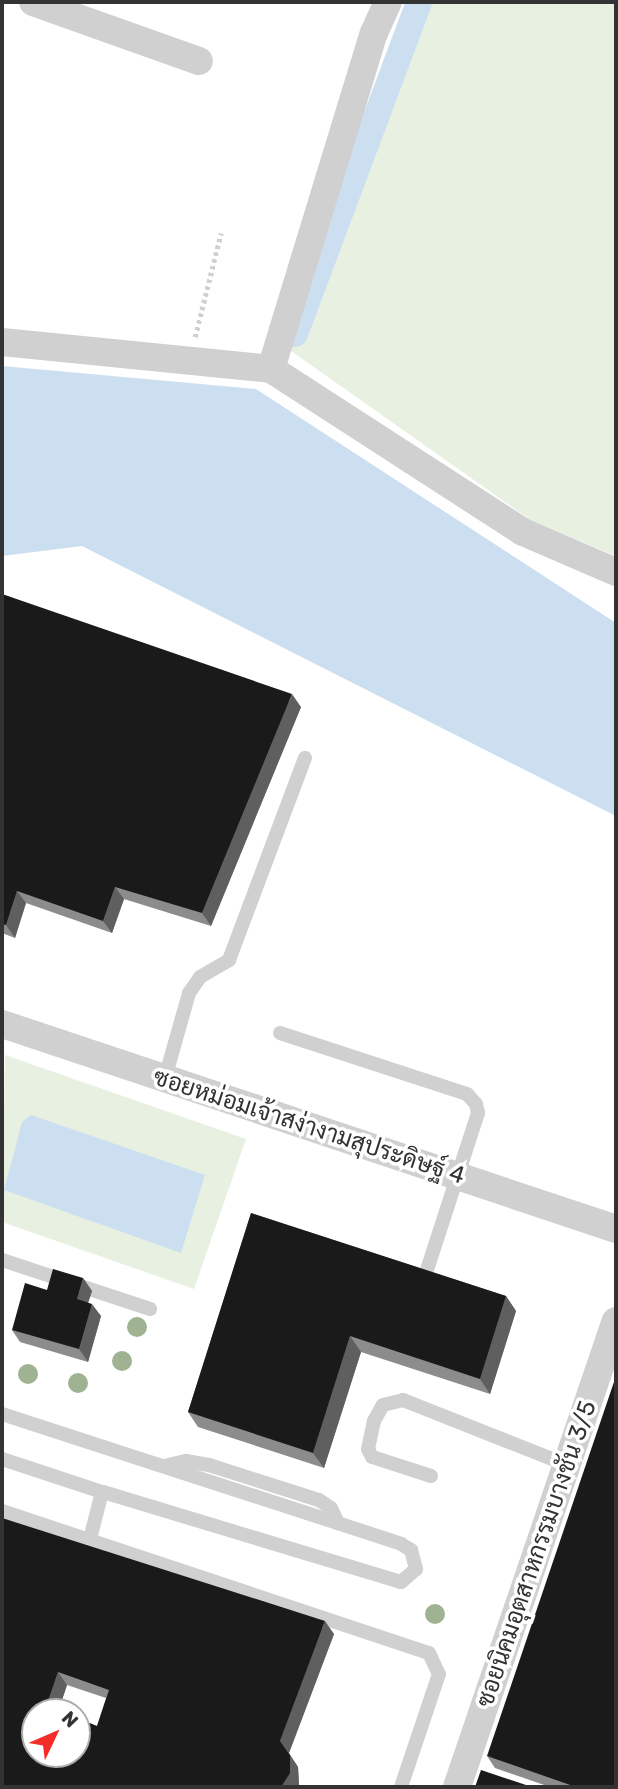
<!DOCTYPE html>
<html>
<head>
<meta charset="utf-8">
<style>
  body { margin:0 }
  #map { position:relative; width:618px; height:1789px; overflow:hidden; background:#fff; font-family:Rubik,Sarabun,sans-serif }
  div>[style] { position:absolute }
  [style*='--x'] { left:calc(var(--x)*1px); top:calc(var(--y)*1px); width:calc(var(--w)*1px); rotate:calc(var(--a)*1deg) }
  .green>* { inset:0; background:#e8f0e1 }
  .water>* { inset:0; background:#ccdff1 }
  .canal>* { height:26px; margin:-13px; padding:0 13px; transform-origin:13px; border-radius:13px; background:#ccdff1 }
  .path>* { height:4.5px; margin-top:-2.25px; transform-origin:0; background:repeating-linear-gradient(90deg,#d0d0d0 0 3.5px,transparent 0 7px) }
  .service>* { height:14px; margin:-7px; padding:0 7px; transform-origin:7px; border-radius:7px; background:#d0d0d0 }
  .minor>* { height:28px; margin:-14px; padding:0 14px; transform-origin:14px; border-radius:14px; background:#d0d0d0 }
  .trees>* { width:20px; height:20px; margin:-10px; border-radius:50%; background:#9fb393 }
  .wall>* { inset:0; background:#8c8c8c }
  .shaded-wall>* { inset:0; background:#5f5f5f }
  .building>* { inset:0; background:#1a1a1a }
  span { translate:-50% -50%; white-space:nowrap; text-align:center; line-height:1.15; -webkit-text-stroke:7px #fff; paint-order:stroke }
  .street-label { font-size:24px; color:#333 }
  .frame { position:absolute; inset:0; border:4px solid #333; pointer-events:none }
  .north { position:absolute; left:21px; top:1698px; width:70px; height:70px; box-sizing:border-box; background:#fff; border:2px solid #adadad; border-radius:50%; rotate:46deg; font-size:19px; font-weight:700; line-height:28px; text-align:center; color:#333 }
  .north::after { content:''; display:block; margin:auto; width:24px; height:32px; background:#f52d29; clip-path:polygon(50% 0,100% 100%,50% 72%,0 100%) }
</style>
</head>
<body>
<div id="map">
  <div class="green">
    <i style="clip-path:polygon(408px 2px,616px 2px,616px 556px,532px 521px,284px 346px)"></i>
    <i style="clip-path:polygon(5px 1055px,246px 1139px,194px 1289px,2px 1222px)"></i>
  </div>
  <div class="water">
    <i style="clip-path:polygon(2px 366px,256px 389px,616px 623px,616px 816px,82px 546px,2px 556px)"></i>
    <i style="clip-path:polygon(31px 1115px,205px 1175px,181px 1253px,4px 1190px,22px 1122px)"></i>
  </div>
  <div class="canal">
    <i style="--x:295;--y:334;--w:354;--a:-69.5"></i>
  </div>
  <div class="path">
    <i style="--x:195;--y:337;--w:107;--a:-76"></i>
  </div>
  <div class="service">
    <i style="--x:280;--y:1033;--w:197;--a:18.1"></i>
    <i style="--x:467;--y:1094;--w:13;--a:48"></i>
    <i style="--x:476;--y:1104;--w:9;--a:77"></i>
    <i style="--x:478;--y:1113;--w:168;--a:108"></i>
    <i style="--x:165;--y:1078;--w:88;--a:-74.2"></i>
    <i style="--x:189;--y:993;--w:19;--a:-55"></i>
    <i style="--x:200;--y:977;--w:34;--a:-30"></i>
    <i style="--x:229;--y:960;--w:216;--a:-69.4"></i>
    <i style="--x:2;--y:1260;--w:156;--a:18.3"></i>
    <i style="--x:2;--y:1414;--w:420;--a:18"></i>
    <i style="--x:401;--y:1544;--w:12;--a:31"></i>
    <i style="--x:411;--y:1550;--w:20;--a:75"></i>
    <i style="--x:416;--y:1569;--w:20;--a:139"></i>
    <i style="--x:401;--y:1582;--w:312;--a:-163.2"></i>
    <i style="--x:2;--y:1459;--w:105;--a:18.3"></i>
    <i style="--x:102;--y:1492;--w:49;--a:104.3"></i>
    <i style="--x:164;--y:1466;--w:23;--a:-13"></i>
    <i style="--x:186;--y:1461;--w:23;--a:10"></i>
    <i style="--x:209;--y:1465;--w:115;--a:17.7"></i>
    <i style="--x:319;--y:1500;--w:14;--a:34"></i>
    <i style="--x:331;--y:1508;--w:17;--a:65"></i>
    <i style="--x:431;--y:1476;--w:62;--a:-162.1"></i>
    <i style="--x:372;--y:1457;--w:9;--a:-117"></i>
    <i style="--x:368;--y:1449;--w:29;--a:-78"></i>
    <i style="--x:374;--y:1421;--w:18;--a:-61"></i>
    <i style="--x:383;--y:1405;--w:21;--a:-14"></i>
    <i style="--x:403;--y:1400;--w:176;--a:21.6"></i>
    <i style="--x:2;--y:1511;--w:450;--a:18.4"></i>
    <i style="--x:429;--y:1653;--w:23;--a:65"></i>
    <i style="--x:439;--y:1674;--w:119;--a:108.6"></i>
  </div>
  <div class="minor">
    <i style="--x:33;--y:2;--w:176;--a:19.6"></i>
    <i style="--x:2;--y:342;--w:270;--a:5.7"></i>
    <i style="--x:271;--y:369;--w:300;--a:32.9"></i>
    <i style="--x:523;--y:532;--w:101;--a:23.3"></i>
    <i style="--x:271;--y:369;--w:351;--a:-73"></i>
    <i style="--x:374;--y:33;--w:34;--a:-66"></i>
    <i style="--x:2;--y:1024;--w:647;--a:18.46"></i>
    <i style="--x:457;--y:1787;--w:492;--a:-71.2"></i>
  </div>
  <div class="trees">
    <i style="left:137px;top:1327px"></i>
    <i style="left:122px;top:1361px"></i>
    <i style="left:28px;top:1374px"></i>
    <i style="left:78px;top:1383px"></i>
    <i style="left:435px;top:1614px"></i>
  </div>
  <div class="wall">
    <i style="clip-path:polygon(2px 594px,301px 707px,211px 926px,124px 899px,112px 933px,26px 903px,15px 938px,2px 933px)"></i>
    <i style="clip-path:polygon(251px 1213px,506px 1296px,516px 1311px,490px 1394px,361px 1352px,324px 1468px,198px 1427px,188px 1412px)"></i>
    <i style="clip-path:polygon(83px 1278px,92px 1291px,88px 1303px,101px 1316px,88px 1362px,20px 1342px,12px 1330px)"></i>
    <i style="clip-path:polygon(evenodd,2px 1518px,334px 1634px,289px 1753px,298px 1767px,299px 1785px,298px 1787px,2px 1787px,2px 1518px,67px 1685px,106px 1698px,97px 1726px,58px 1712px,67px 1685px)"></i>
    <i style="clip-path:polygon(487px 1756px,616px 1787px,550px 1787px,495px 1768px)"></i>
  </div>
  <div class="shaded-wall">
    <i style="clip-path:polygon(292px 694px,301px 707px,211px 926px,202px 913px)"></i>
    <i style="clip-path:polygon(115px 887px,124px 899px,112px 933px,103px 921px)"></i>
    <i style="clip-path:polygon(17px 891px,26px 903px,15px 938px,6px 925px)"></i>
    <i style="clip-path:polygon(83px 1278px,92px 1291px,85px 1312px,77px 1299px)"></i>
    <i style="clip-path:polygon(506px 1296px,516px 1311px,490px 1394px,480px 1379px)"></i>
    <i style="clip-path:polygon(92px 1304px,101px 1316px,88px 1362px,79px 1349px)"></i>
    <i style="clip-path:polygon(350px 1336px,361px 1352px,324px 1468px,313px 1453px)"></i>
    <i style="clip-path:polygon(325px 1621px,334px 1634px,289px 1753px,280px 1741px)"></i>
    <i style="clip-path:polygon(58px 1672px,67px 1685px,58px 1712px,46px 1707px)"></i>
    <i style="clip-path:polygon(290px 1755px,298px 1767px,299px 1785px,298px 1787px,281px 1787px)"></i>
  </div>
  <div class="building">
    <i style="clip-path:polygon(2px 594px,292px 694px,202px 913px,115px 887px,103px 921px,17px 891px,6px 925px,2px 924px)"></i>
    <i style="clip-path:polygon(251px 1213px,506px 1296px,480px 1379px,350px 1336px,313px 1453px,188px 1412px)"></i>
    <i style="clip-path:polygon(53px 1269px,83px 1278px,77px 1299px,92px 1304px,79px 1349px,12px 1330px,25px 1283px,47px 1290px)"></i>
    <i style="clip-path:polygon(616px 1376px,616px 1787px,576px 1787px,487px 1756px)"></i>
    <i style="clip-path:polygon(evenodd,2px 1518px,325px 1621px,280px 1741px,290px 1755px,290px 1773px,281px 1787px,2px 1787px,2px 1518px,58px 1672px,109px 1690px,97px 1726px,77px 1718px,77px 1754px,35px 1754px,35px 1712px,59px 1712px,46px 1707px,58px 1672px)"></i>
    <i style="clip-path:polygon(481px 1770px,532px 1787px,475px 1787px)"></i>
  </div>
  <div class="street-label">
    <span style="left:309px;top:1127px;rotate:18deg">ซอยหม่อมเจ้าสง่างามสุประดิษฐ์ 4</span>
    <span style="left:537px;top:1554px;rotate:-71deg">ซอยนิคมอุตสาหกรรมบางชัน 3/5</span>
  </div>
  <div class="frame"></div>
  <div class="north">N</div>
</div>
</body>
</html>
